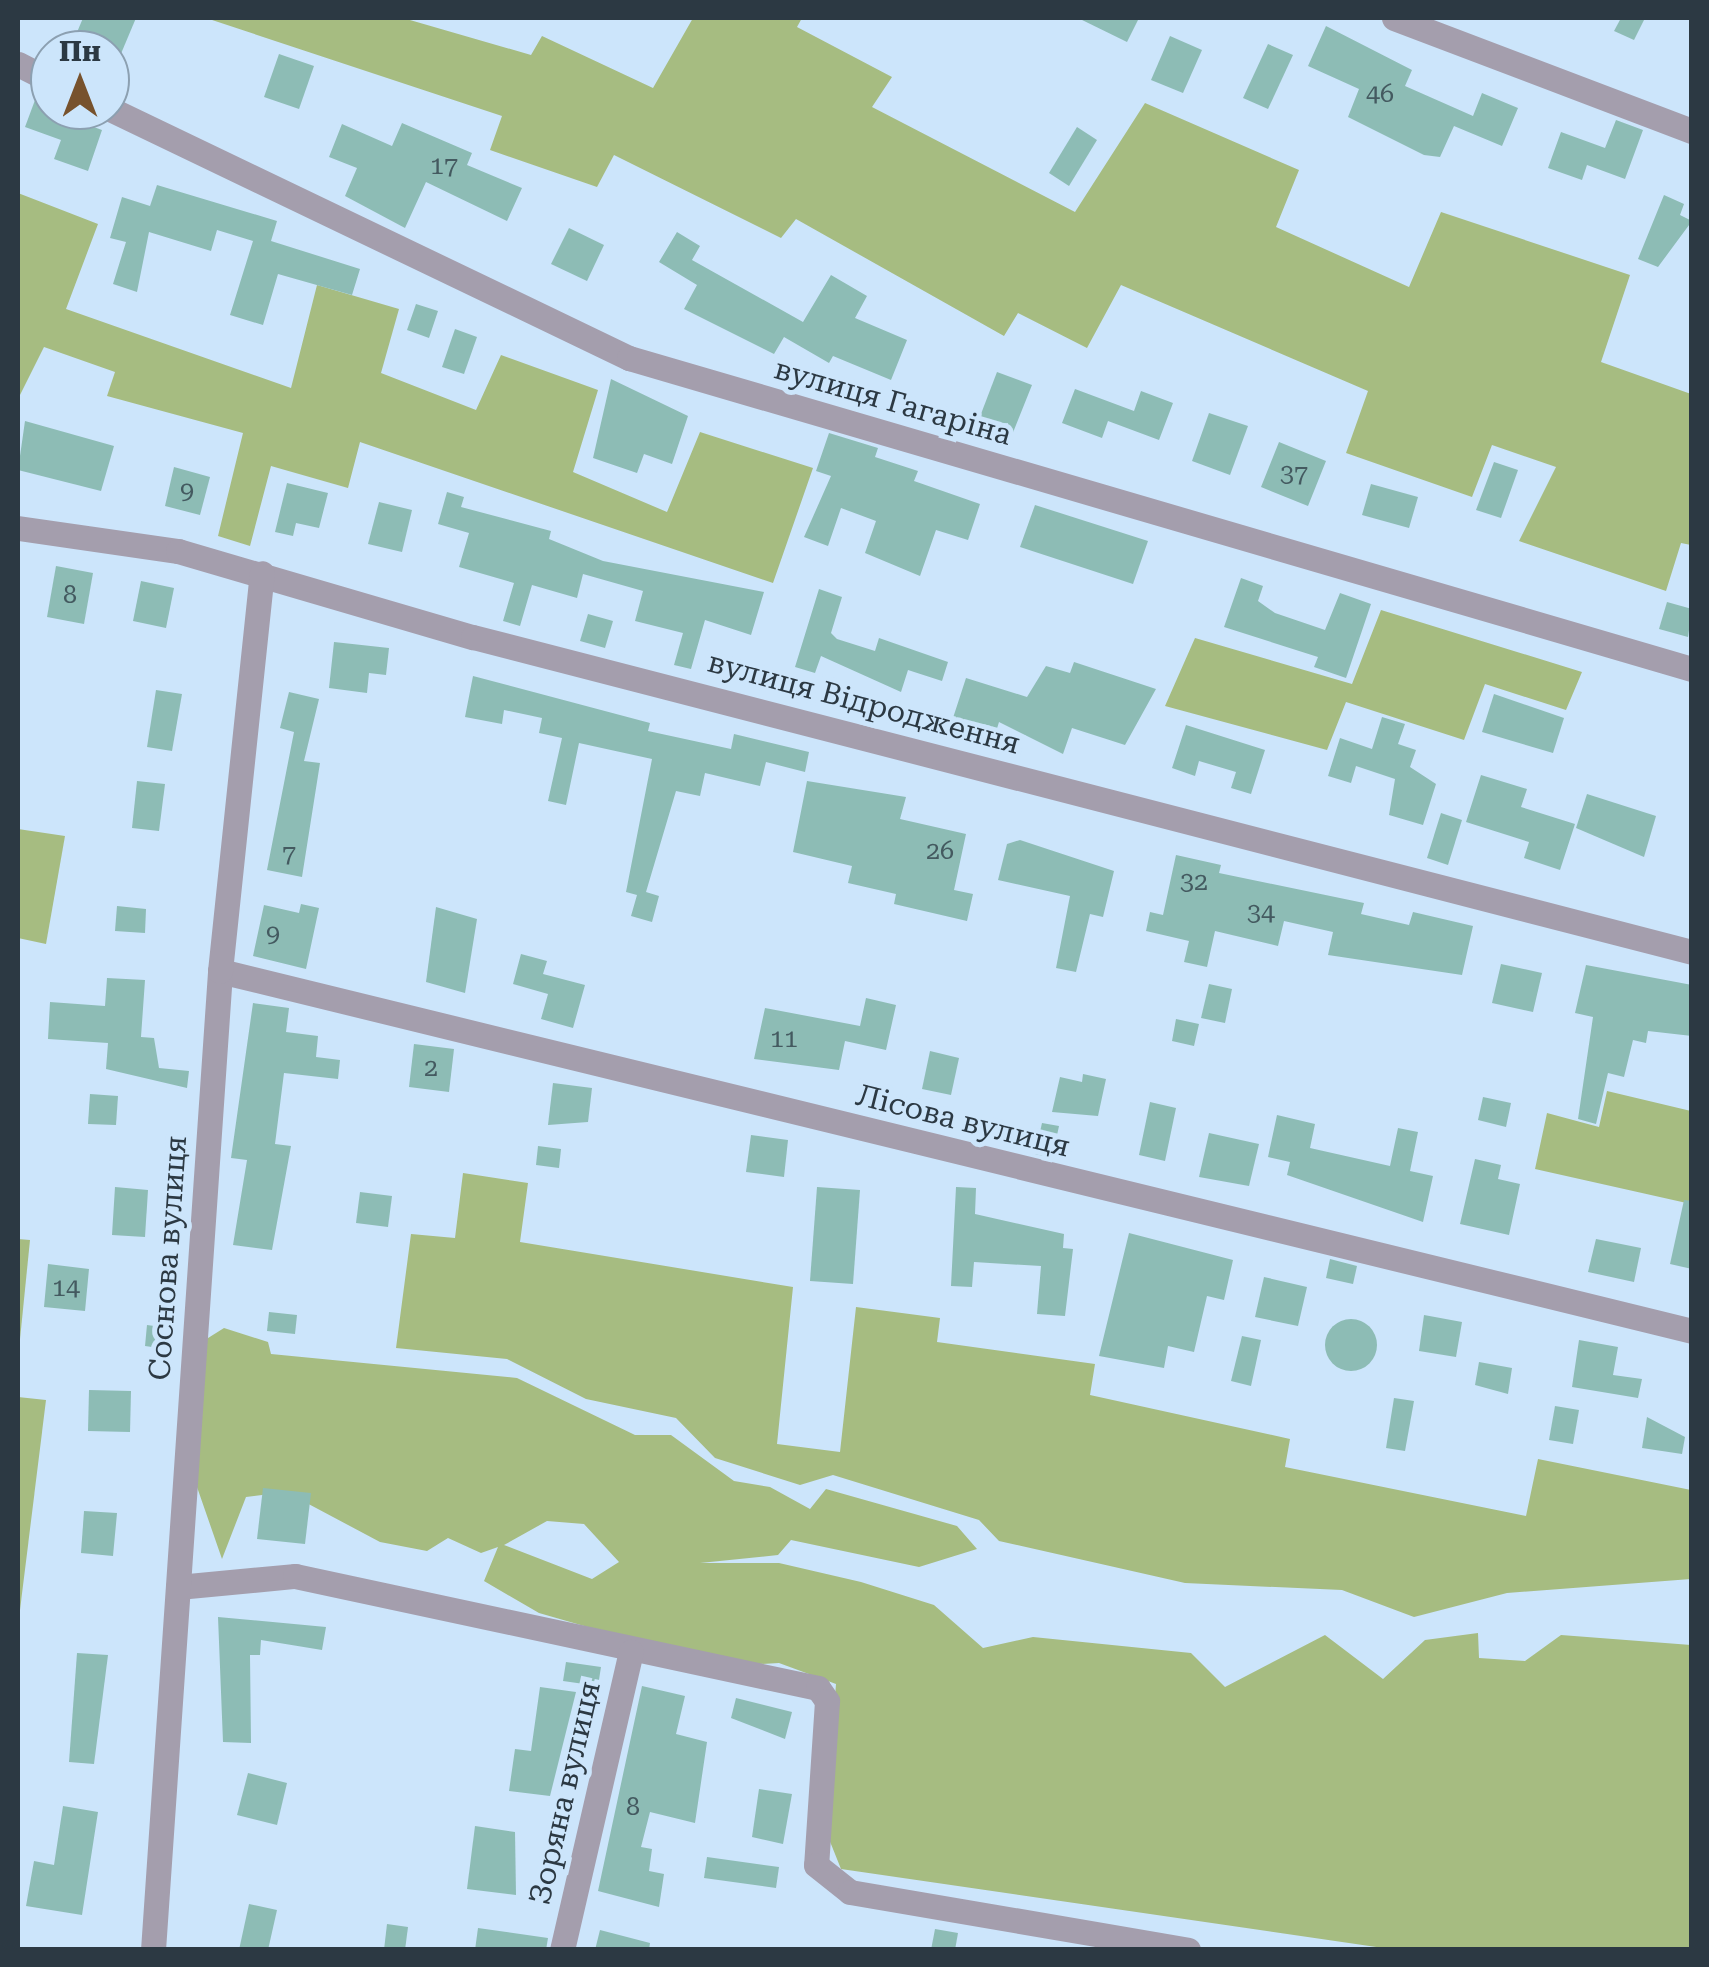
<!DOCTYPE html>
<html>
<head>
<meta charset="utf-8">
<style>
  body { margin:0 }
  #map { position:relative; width:1709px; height:1967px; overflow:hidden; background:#cce5fb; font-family:"Roboto Serif",serif }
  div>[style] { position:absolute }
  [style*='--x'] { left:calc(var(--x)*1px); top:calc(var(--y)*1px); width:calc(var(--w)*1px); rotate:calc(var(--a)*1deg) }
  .green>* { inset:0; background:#a6bc81 }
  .building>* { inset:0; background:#8dbcb5 }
  .round { border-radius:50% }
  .street>* { height:25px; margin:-12.5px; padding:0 12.5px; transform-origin:12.5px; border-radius:12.5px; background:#a49ead }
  span { translate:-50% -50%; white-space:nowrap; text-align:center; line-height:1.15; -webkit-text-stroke:10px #cce5fb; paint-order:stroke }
  .number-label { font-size:25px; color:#445a60 }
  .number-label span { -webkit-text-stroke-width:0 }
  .street-label { font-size:30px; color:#2c3943 }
  .frame { position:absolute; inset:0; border:20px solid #2c3943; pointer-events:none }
  .north { position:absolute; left:30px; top:30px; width:100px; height:100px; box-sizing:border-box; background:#cce5fb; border:2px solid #8ca0b1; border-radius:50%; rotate:0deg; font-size:28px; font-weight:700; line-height:40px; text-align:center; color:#2c3943 }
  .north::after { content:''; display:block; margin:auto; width:35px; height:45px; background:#77522d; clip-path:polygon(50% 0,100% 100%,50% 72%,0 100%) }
</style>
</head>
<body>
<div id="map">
  <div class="green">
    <i style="clip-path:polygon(206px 18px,403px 18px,531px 55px,542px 36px,653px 88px,693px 18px,802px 18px,797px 27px,892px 77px,872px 107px,1075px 212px,1145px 103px,1299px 170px,1276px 227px,1409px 287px,1441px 212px,1630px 275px,1601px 362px,1691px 394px,1691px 545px,1681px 543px,1666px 591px,1519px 541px,1556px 467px,1492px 445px,1472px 497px,1346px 453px,1368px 391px,1121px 285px,1087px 348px,1018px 313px,1004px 336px,796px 219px,781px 238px,614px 155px,597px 187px,490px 150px,502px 116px)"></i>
    <i style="clip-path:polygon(18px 193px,98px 224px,66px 309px,291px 388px,317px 285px,399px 309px,381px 373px,476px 410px,501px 355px,598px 390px,573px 472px,667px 512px,700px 432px,813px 468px,773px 583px,360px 442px,348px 488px,271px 466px,250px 546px,218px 536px,243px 433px,107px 396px,115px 372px,44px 347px,18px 399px)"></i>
    <i style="clip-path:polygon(1381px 610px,1582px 672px,1566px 710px,1485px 684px,1464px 740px,1346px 702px,1327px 750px,1165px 706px,1195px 638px,1352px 684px)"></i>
    <i style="clip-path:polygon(18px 829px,65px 836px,46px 944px,18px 938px)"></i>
    <i style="clip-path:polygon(1607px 1091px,1691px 1111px,1691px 1204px,1535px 1169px,1547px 1113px,1599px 1127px)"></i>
    <i style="clip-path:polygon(463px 1173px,528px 1183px,520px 1242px,793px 1287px,777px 1444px,840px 1452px,856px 1307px,940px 1318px,937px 1342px,1095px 1364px,1090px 1395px,1290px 1439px,1285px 1467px,1526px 1516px,1538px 1459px,1691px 1490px,1691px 1579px,1507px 1593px,1414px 1617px,1342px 1590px,1185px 1583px,999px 1541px,979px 1520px,833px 1475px,800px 1485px,715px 1458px,676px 1418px,586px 1399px,507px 1359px,396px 1348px,411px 1234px,455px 1238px)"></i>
    <i style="clip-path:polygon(18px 1239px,30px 1240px,18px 1359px)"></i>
    <i style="clip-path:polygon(evenodd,224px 1328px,268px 1342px,271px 1354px,517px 1378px,635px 1435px,671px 1435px,734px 1481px,770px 1487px,810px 1509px,826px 1489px,957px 1526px,977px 1549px,919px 1567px,791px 1540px,778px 1555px,700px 1563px,779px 1563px,861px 1582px,934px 1605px,983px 1648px,1033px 1637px,1191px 1653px,1225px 1687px,1325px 1635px,1383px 1679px,1425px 1640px,1478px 1633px,1479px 1658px,1525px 1661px,1561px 1635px,1691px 1645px,1691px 1949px,1390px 1949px,841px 1869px,825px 1829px,836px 1684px,779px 1663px,723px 1666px,539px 1613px,484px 1581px,498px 1547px,481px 1553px,448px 1538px,427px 1551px,380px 1542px,286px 1492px,246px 1497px,222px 1559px,189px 1464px,189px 1350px,224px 1328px,547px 1521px,584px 1524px,619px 1562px,592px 1579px,504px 1545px,547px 1521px)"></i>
    <i style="clip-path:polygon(18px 1397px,46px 1400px,18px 1626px)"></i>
  </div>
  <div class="building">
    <i style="clip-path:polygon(83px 18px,136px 18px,120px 56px,75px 37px)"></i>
    <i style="clip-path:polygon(1078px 18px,1139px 18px,1127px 42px)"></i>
    <i style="clip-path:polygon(1621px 18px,1645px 18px,1634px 40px,1614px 31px)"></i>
    <i style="clip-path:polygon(1326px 26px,1412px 70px,1405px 86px,1473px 116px,1482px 93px,1518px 108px,1502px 146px,1454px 126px,1440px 157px,1424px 155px,1348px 117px,1359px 89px,1308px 66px)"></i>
    <i style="clip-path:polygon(1170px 36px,1202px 50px,1183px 93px,1151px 80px)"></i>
    <i style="clip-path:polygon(1268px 44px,1293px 55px,1268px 109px,1243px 98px)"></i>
    <i style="clip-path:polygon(279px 54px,314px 66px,299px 109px,264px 97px)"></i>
    <i style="clip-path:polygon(38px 92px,50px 96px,50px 111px,102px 130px,88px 171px,54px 159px,61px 140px,25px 127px)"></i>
    <i style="clip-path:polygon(1616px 120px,1643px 130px,1625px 179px,1587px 165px,1582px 180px,1548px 168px,1561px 132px,1605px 148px)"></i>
    <i style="clip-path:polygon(402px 123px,472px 153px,467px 165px,522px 188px,507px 221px,426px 182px,405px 228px,345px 196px,357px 168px,329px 157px,342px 124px,392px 146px)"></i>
    <i style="clip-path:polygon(1077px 127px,1097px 140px,1069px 186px,1049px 173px)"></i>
    <i style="clip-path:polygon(157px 185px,277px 221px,271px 241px,360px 269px,352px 295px,278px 274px,263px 325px,230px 315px,253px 241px,217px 230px,211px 251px,149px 232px,137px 292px,113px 284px,126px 242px,110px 238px,122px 197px,150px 206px)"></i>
    <i style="clip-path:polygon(1664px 195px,1684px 204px,1680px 215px,1692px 221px,1658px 267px,1638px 259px)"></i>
    <i style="clip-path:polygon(569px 228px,604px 245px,587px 281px,551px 264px)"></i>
    <i style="clip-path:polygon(677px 232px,700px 246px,692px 260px,803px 322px,831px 275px,867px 296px,855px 318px,907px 340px,891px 380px,833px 356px,829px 363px,784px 337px,774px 354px,684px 309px,697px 285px,659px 262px)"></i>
    <i style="clip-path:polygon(416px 304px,438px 311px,429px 338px,407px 330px)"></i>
    <i style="clip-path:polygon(455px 329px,477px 337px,464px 374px,442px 367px)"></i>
    <i style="clip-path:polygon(997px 372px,1032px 385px,1010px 440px,976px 427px)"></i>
    <i style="clip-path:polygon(611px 379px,688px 416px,672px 464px,644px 454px,637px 473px,593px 458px)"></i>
    <i style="clip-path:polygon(1075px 389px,1134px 411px,1141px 391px,1173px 403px,1159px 440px,1108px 421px,1102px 438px,1062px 423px)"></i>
    <i style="clip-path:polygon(1209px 413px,1248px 426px,1230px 475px,1192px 461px)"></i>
    <i style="clip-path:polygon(25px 421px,114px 446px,101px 491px,18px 470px)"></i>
    <i style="clip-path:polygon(829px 433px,878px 448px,875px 457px,918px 471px,914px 481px,980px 504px,968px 540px,936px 530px,920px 576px,865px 553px,876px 521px,841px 508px,828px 546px,804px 537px,831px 476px,816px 471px)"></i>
    <i style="clip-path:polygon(1279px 442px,1326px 461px,1308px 506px,1261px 487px)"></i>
    <i style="clip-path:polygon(1494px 462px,1518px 470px,1501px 518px,1476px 510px)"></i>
    <i style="clip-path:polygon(174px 467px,210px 477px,200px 515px,165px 506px)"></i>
    <i style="clip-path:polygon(287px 483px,328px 493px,319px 528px,296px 523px,293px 536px,275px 532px)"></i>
    <i style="clip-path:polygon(1371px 484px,1418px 497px,1409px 528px,1362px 515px)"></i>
    <i style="clip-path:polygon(447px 492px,464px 497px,461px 507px,551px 531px,549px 539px,603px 561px,764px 592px,751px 635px,705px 620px,691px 669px,674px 665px,683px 633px,635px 621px,643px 591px,583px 574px,577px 598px,532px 585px,520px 626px,503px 621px,514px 583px,459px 567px,469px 533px,438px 524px)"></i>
    <i style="clip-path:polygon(379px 502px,412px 510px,402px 552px,368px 544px)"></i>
    <i style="clip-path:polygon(1035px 505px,1148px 541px,1133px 584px,1020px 547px)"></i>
    <i style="clip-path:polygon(56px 566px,93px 573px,84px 624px,47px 617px)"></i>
    <i style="clip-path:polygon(1241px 578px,1263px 586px,1258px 601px,1275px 613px,1325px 630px,1340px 593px,1371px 604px,1346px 678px,1314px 667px,1318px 657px,1224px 627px)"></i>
    <i style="clip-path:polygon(141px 581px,174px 588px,166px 628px,133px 621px)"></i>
    <i style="clip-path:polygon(819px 589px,842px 597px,831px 633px,837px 639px,875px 651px,879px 638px,948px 662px,942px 681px,908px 670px,901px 692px,821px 656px,815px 673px,795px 667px)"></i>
    <i style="clip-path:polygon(1667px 602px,1692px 609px,1688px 637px,1659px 629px)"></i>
    <i style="clip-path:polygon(588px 614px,613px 621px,605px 648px,580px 641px)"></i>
    <i style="clip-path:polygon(334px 642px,389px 648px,386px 675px,369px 673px,367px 693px,329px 688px)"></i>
    <i style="clip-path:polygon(1074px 662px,1156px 689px,1125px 745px,1072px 728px,1063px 754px,999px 722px,995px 735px,952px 721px,966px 678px,1027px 697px,1046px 666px,1070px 673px)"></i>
    <i style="clip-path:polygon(473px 676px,650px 723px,648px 731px,731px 749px,734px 734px,809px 752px,805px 772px,766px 762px,760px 786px,705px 773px,700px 796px,676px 791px,646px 892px,659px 896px,652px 922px,631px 916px,637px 895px,626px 892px,652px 759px,579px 743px,566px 805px,548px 801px,562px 738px,539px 733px,542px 718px,504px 710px,502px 724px,465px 717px)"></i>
    <i style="clip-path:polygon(156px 690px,182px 694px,172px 751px,147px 747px)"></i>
    <i style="clip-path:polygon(289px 692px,319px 699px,304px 761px,320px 763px,302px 877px,267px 870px,294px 732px,280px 728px)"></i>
    <i style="clip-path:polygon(1494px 694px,1564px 718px,1553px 753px,1482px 732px)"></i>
    <i style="clip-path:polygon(1382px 717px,1405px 724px,1398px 744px,1416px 750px,1410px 767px,1436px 784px,1423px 825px,1389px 815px,1395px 779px,1356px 766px,1351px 783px,1328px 776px,1340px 738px,1372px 749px)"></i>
    <i style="clip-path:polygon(1186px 725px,1265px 750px,1251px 794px,1231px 788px,1236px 772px,1199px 761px,1195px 776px,1172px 768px)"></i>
    <i style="clip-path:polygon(1481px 775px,1527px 789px,1521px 807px,1575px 824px,1560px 870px,1524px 858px,1529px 842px,1466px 822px)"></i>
    <i style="clip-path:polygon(137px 781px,165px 784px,159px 831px,132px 828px)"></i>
    <i style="clip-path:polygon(807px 781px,906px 797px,900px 819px,966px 834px,954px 890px,973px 894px,967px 921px,894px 904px,896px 894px,848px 883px,852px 866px,793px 852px)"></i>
    <i style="clip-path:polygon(1587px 794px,1656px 816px,1644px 857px,1576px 828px)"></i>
    <i style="clip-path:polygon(1441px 813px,1462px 820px,1448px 865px,1427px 858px)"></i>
    <i style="clip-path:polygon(1020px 840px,1114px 871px,1103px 917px,1090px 914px,1076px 972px,1056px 968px,1070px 896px,998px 880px,1007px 844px)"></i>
    <i style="clip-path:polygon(1176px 855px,1221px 865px,1219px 873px,1364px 903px,1361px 914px,1409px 925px,1413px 912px,1473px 926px,1462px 975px,1328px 955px,1333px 932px,1284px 921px,1278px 946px,1215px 931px,1207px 967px,1184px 962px,1189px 941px,1146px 931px,1150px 912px,1163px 915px)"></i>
    <i style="clip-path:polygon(301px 904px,319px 908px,306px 969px,253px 956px,264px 905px,299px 913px)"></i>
    <i style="clip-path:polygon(117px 906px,146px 909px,145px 933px,115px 931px)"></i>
    <i style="clip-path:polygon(436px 907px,477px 919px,465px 993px,426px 982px)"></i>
    <i style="clip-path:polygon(521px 954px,547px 961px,543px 974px,585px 985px,573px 1028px,541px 1019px,548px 994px,513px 984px)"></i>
    <i style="clip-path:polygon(1501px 964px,1542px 973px,1533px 1012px,1492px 1003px)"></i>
    <i style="clip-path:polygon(1586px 965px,1692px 985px,1692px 1036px,1648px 1031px,1646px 1043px,1633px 1040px,1624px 1077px,1608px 1073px,1596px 1124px,1578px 1119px,1593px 1017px,1575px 1013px)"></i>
    <i style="clip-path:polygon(107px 978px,145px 980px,141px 1037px,154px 1038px,159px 1068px,189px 1071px,187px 1088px,106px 1069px,108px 1043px,48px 1039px,50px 1002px,105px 1006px)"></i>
    <i style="clip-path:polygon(1209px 984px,1232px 989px,1225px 1023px,1201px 1018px)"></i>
    <i style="clip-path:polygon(866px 998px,896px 1005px,886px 1050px,845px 1041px,839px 1070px,754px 1059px,765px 1008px,860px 1026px)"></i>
    <i style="clip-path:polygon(253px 1003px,289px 1008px,286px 1032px,318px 1036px,316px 1057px,340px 1060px,338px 1079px,284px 1073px,275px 1144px,291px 1146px,272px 1250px,233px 1245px,247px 1160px,231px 1158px)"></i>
    <i style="clip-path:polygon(1176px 1019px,1199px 1024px,1194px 1046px,1172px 1041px)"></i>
    <i style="clip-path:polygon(414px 1044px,454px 1049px,449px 1092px,409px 1087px)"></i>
    <i style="clip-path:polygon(930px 1051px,959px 1058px,951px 1095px,922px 1089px)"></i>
    <i style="clip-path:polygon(1083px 1074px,1106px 1079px,1098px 1116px,1052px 1112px,1060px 1077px,1082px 1082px)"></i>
    <i style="clip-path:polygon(553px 1083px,592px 1088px,588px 1122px,548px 1125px)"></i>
    <i style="clip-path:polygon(90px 1094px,118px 1096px,116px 1125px,88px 1124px)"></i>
    <i style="clip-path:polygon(1483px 1097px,1511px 1103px,1506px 1127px,1478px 1120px)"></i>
    <i style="clip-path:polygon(1150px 1102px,1176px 1108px,1165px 1161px,1139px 1155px)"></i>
    <i style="clip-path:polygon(1277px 1115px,1315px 1124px,1310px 1148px,1390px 1166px,1398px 1128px,1418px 1132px,1410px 1171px,1433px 1176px,1423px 1222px,1287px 1175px,1290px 1162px,1268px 1157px)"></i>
    <i style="clip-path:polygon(1042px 1123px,1059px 1126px,1052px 1158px,1035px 1154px)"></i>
    <i style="clip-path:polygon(1209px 1133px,1259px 1144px,1249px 1186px,1199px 1177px)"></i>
    <i style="clip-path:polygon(751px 1135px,788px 1140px,784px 1177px,746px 1172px)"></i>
    <i style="clip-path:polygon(538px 1146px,561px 1149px,559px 1168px,536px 1165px)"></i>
    <i style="clip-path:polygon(1475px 1159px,1501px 1165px,1498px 1179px,1520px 1184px,1509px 1235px,1460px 1224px)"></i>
    <i style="clip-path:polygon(115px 1187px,148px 1190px,145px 1237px,112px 1235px)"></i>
    <i style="clip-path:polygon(817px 1187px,860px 1190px,853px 1284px,810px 1281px)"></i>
    <i style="clip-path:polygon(956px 1187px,976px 1188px,975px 1214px,1064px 1234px,1063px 1248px,1073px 1249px,1065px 1316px,1037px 1314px,1041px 1266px,974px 1262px,972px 1287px,951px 1286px)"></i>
    <i style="clip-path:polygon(360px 1192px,392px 1196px,388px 1227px,356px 1223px)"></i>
    <i style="clip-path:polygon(1684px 1200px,1692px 1201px,1692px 1269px,1670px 1264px)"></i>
    <i style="clip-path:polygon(1129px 1233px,1233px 1260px,1224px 1300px,1207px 1296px,1194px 1352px,1168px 1346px,1164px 1368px,1099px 1356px)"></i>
    <i style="clip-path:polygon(1596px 1239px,1641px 1248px,1634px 1282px,1588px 1272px)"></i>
    <i style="clip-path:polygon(1330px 1259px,1357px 1266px,1353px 1284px,1326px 1278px)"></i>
    <i style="clip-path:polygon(48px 1264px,89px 1269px,85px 1311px,44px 1307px)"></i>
    <i style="clip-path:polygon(1264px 1277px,1307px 1287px,1298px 1326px,1255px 1317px)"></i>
    <i style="clip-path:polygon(269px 1312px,297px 1315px,295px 1334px,267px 1331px)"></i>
    <i style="clip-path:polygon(1424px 1315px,1462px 1322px,1456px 1357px,1419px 1351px)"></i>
    <i class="round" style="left:1325px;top:1319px;width:52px;height:52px"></i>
    <i style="clip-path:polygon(147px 1325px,169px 1328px,166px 1349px,145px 1346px)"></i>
    <i style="clip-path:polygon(1242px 1336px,1261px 1340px,1251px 1386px,1231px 1381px)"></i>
    <i style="clip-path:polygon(1579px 1340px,1618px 1347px,1613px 1375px,1642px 1379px,1638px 1398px,1572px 1387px)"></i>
    <i style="clip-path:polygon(1479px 1362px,1512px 1368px,1508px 1394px,1475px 1385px)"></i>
    <i style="clip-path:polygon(89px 1390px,131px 1391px,130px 1432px,88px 1431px)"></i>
    <i style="clip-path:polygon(1394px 1398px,1414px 1401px,1405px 1451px,1386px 1448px)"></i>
    <i style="clip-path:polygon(1555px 1406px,1579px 1410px,1573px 1444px,1549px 1440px)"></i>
    <i style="clip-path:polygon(1647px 1417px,1685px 1437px,1682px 1454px,1642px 1448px)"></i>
    <i style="clip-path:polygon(263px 1488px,311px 1493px,305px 1544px,257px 1539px)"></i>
    <i style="clip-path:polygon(84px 1511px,117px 1513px,113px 1556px,81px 1553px)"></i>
    <i style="clip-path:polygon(218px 1617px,326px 1627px,322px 1650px,261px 1640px,260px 1655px,250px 1655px,251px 1743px,223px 1742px)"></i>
    <i style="clip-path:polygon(77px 1653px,108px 1655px,94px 1764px,69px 1762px)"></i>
    <i style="clip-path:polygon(566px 1662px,601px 1667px,598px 1686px,563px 1681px)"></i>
    <i style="clip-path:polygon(642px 1686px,685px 1696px,676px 1734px,707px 1742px,695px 1823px,650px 1812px,641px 1847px,652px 1849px,649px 1871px,664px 1874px,659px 1907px,598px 1891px)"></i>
    <i style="clip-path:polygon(540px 1687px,576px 1692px,550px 1796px,509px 1791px,515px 1749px,531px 1751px)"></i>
    <i style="clip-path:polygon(736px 1698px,792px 1712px,785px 1739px,731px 1718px)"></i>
    <i style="clip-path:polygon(248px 1773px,287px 1783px,277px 1825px,237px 1815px)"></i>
    <i style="clip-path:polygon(759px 1789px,792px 1794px,783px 1844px,752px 1837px)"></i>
    <i style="clip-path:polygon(63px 1806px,98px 1812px,82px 1915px,26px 1906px,34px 1861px,54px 1865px)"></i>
    <i style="clip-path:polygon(475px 1826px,515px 1832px,516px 1895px,467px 1889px)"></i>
    <i style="clip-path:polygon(707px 1857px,779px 1867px,776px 1888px,704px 1878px)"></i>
    <i style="clip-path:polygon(249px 1904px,277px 1910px,268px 1950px,239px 1950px)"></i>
    <i style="clip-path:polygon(387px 1924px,408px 1927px,405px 1950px,384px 1950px)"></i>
    <i style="clip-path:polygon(478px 1928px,548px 1938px,546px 1950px,475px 1950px)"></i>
    <i style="clip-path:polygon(935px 1929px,958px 1933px,955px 1950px,931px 1950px)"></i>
    <i style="clip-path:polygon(600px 1930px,650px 1943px,649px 1950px,595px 1950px)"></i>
  </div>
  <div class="street">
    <i style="--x:1394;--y:18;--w:319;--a:20.8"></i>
    <i style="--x:18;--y:64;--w:36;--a:27"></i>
    <i style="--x:110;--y:109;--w:576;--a:25.63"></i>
    <i style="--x:629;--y:358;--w:1108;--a:16.31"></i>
    <i style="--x:18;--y:528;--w:162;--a:8.2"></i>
    <i style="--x:178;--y:551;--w:307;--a:16.3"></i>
    <i style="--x:473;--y:637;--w:1259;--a:14.49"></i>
    <i style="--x:220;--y:971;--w:1515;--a:13.74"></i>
    <i style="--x:178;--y:1587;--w:118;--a:-5.4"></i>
    <i style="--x:295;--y:1576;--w:535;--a:12.09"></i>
    <i style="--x:818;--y:1688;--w:16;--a:55"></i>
    <i style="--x:827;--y:1701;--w:164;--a:93.8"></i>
    <i style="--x:816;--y:1865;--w:43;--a:38.5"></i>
    <i style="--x:850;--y:1892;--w:343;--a:9.7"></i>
    <i style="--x:153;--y:1950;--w:981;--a:-86.08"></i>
    <i style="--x:220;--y:971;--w:400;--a:-84"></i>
    <i style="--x:562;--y:1950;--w:306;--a:-77"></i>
  </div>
  <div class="number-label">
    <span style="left:1380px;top:94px">46</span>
    <span style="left:444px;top:166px">17</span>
    <span style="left:1294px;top:474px">37</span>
    <span style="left:187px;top:491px">9</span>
    <span style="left:70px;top:595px">8</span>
    <span style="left:940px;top:851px">26</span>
    <span style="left:289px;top:854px">7</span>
    <span style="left:1194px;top:882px">32</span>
    <span style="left:1261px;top:913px">34</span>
    <span style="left:273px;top:934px">9</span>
    <span style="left:784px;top:1039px">11</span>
    <span style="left:431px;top:1068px">2</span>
    <span style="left:66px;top:1288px">14</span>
    <span style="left:633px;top:1807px">8</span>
  </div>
  <div class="street-label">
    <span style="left:893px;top:402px;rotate:16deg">вулиця Гагаріна</span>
    <span style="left:864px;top:703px;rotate:15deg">вулиця Відродження</span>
    <span style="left:963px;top:1121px;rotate:14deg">Лісова вулиця</span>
    <span style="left:168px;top:1258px;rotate:-86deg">Соснова вулиця</span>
    <span style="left:565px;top:1793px;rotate:-77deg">Зоряна вулиця</span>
  </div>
  <div class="frame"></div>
  <div class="north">Пн</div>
</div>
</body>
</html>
